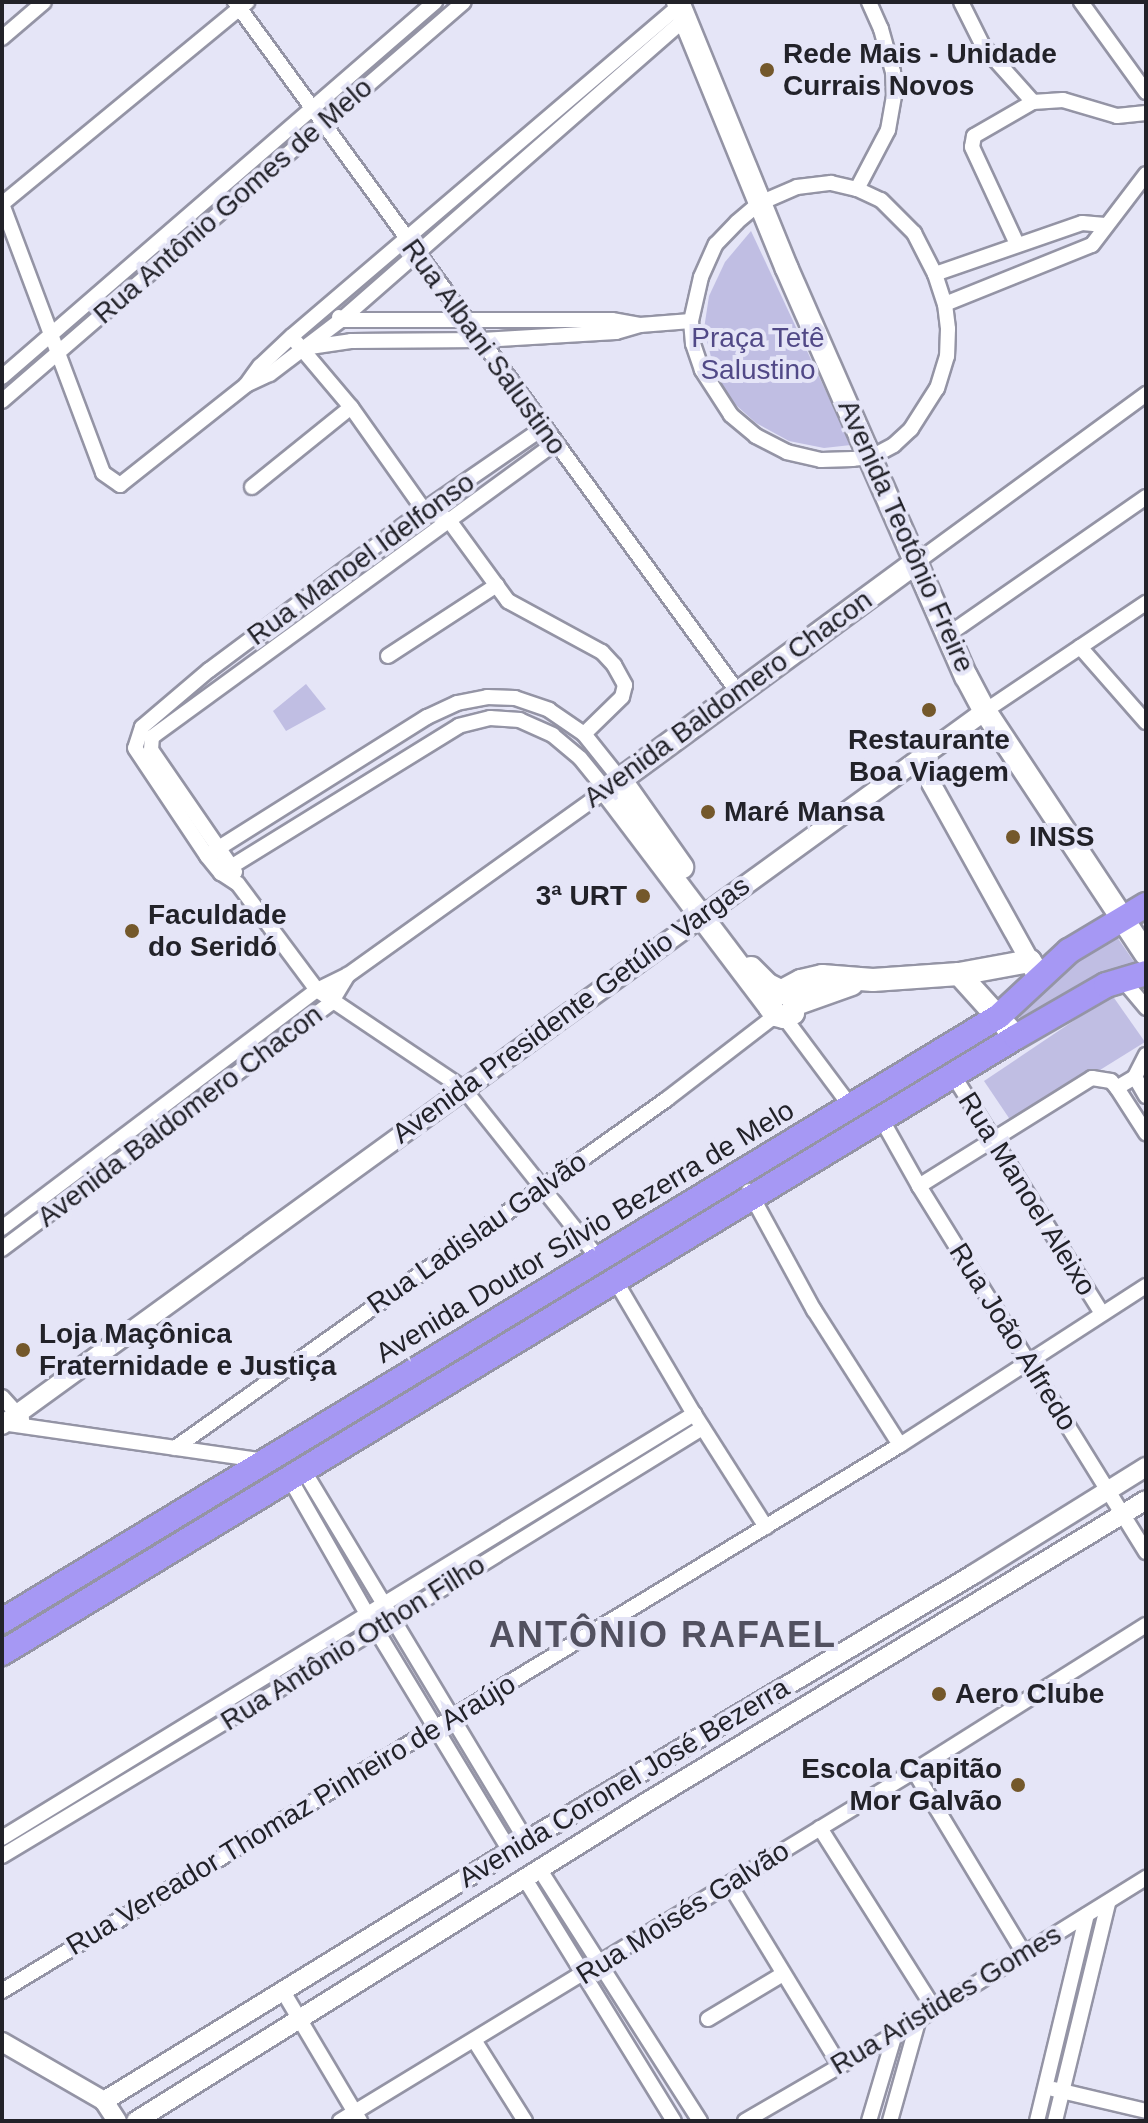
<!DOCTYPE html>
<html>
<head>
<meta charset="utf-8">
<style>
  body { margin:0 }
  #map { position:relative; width:1148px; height:2123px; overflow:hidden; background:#e5e5f7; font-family:Helvetica,sans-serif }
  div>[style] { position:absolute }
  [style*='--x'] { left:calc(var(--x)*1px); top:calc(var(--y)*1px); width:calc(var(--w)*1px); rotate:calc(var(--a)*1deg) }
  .green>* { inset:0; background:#c0bee3 }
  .roads { filter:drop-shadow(2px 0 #9494a5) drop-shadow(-2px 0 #9494a5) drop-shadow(0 2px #9494a5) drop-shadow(0 -2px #9494a5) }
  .minor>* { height:14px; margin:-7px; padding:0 7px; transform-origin:7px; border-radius:7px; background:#fff }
  .tertiary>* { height:18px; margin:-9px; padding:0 9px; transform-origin:9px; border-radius:9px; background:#fff }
  .secondary>* { height:22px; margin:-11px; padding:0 11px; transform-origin:11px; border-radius:11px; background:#fff }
  .trunk>* { height:24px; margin:-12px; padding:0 12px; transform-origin:12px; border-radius:12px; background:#a698f4 }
  .dots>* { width:22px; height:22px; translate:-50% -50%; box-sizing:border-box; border:4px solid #e5e5f7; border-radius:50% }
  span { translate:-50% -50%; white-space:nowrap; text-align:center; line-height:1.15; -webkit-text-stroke:8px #e5e5f7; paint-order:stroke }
  .poi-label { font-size:28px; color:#222229; font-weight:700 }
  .left { translate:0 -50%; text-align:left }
  .right { translate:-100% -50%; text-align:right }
  .street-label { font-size:28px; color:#222229 }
  .park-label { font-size:28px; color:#514987 }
  .district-label { font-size:36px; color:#525160; font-weight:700; letter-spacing:2px }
  .frame { position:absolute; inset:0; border:4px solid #222229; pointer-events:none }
</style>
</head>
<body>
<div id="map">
  <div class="green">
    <i style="clip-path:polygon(751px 231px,851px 445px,824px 448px,789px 441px,756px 423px,728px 398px,713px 365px,704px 329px,709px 296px,725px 262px)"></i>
    <i style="clip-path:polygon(306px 684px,326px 709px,286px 731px,273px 711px)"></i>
    <i style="clip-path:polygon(1106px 937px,1117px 937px,1139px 969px,1027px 1022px,1020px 1021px,1020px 1014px,1071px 961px)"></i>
    <i style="clip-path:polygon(1112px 995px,1145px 1042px,1013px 1124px,984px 1081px)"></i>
  </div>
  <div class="roads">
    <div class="minor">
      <i style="--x:235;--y:2;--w:852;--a:53.92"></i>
      <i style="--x:961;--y:2;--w:49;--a:63.4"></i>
      <i style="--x:983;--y:46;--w:75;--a:48.2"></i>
      <i style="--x:1081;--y:2;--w:111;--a:54.2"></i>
      <i style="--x:2;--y:38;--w:55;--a:-40.6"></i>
      <i style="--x:831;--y:183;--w:27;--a:13"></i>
      <i style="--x:857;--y:189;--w:26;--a:25"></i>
      <i style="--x:881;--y:200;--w:47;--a:45"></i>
      <i style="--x:914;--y:233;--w:46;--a:62.9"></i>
      <i style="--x:935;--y:274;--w:32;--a:72"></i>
      <i style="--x:945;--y:304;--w:25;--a:83"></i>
      <i style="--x:948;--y:329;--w:27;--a:92"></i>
      <i style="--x:947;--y:356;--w:34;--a:107"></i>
      <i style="--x:937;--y:388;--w:49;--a:122.4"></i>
      <i style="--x:911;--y:429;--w:23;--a:137"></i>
      <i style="--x:894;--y:445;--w:26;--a:152"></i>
      <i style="--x:871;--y:457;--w:18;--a:174"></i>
      <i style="--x:853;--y:459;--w:32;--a:178"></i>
      <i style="--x:821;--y:460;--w:35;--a:-167"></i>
      <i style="--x:787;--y:452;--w:35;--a:-153"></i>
      <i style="--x:756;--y:436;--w:33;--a:-140"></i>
      <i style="--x:731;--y:415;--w:54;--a:-122.8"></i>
      <i style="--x:702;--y:370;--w:28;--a:-109"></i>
      <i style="--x:693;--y:344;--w:23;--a:-95"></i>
      <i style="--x:691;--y:321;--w:45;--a:-77.2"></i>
      <i style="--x:701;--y:277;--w:36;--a:-66"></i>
      <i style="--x:716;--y:244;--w:30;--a:-46"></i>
      <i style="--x:737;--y:222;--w:30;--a:-40"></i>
      <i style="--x:760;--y:203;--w:40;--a:-23.4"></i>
      <i style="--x:797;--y:187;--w:34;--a:-7"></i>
      <i style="--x:857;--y:189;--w:67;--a:-62.3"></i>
      <i style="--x:888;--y:130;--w:35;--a:-80"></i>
      <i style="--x:894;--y:96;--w:24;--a:-92"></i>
      <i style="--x:893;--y:72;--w:45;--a:-105.6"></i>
      <i style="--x:881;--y:29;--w:30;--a:-114"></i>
      <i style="--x:2;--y:204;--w:287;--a:69.4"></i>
      <i style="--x:103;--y:473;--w:21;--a:35"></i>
      <i style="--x:120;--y:485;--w:161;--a:-38.4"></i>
      <i style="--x:246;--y:385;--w:26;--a:-25"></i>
      <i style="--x:270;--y:374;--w:89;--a:-37.3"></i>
      <i style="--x:341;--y:320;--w:457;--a:-41.2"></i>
      <i style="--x:2;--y:204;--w:318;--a:-39.5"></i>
      <i style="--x:1017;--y:244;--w:107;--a:-114.9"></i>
      <i style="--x:972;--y:147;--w:11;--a:-80"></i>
      <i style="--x:974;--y:136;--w:68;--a:-30"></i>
      <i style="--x:1033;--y:102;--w:30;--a:-4"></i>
      <i style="--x:1063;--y:100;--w:56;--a:16.5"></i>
      <i style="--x:1117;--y:116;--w:29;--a:-6"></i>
      <i style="--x:935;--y:274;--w:156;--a:-19.1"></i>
      <i style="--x:1082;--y:223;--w:23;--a:5"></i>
      <i style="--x:945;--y:304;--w:158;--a:-21.9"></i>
      <i style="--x:1092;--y:245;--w:89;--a:-52.7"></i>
      <i style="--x:339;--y:317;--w:4;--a:56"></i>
      <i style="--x:341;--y:320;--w:271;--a:0"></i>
      <i style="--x:612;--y:320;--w:28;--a:10"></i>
      <i style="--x:296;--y:342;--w:85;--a:49.8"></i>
      <i style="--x:351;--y:407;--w:126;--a:54.7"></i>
      <i style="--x:424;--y:510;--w:26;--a:21"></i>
      <i style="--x:448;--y:519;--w:102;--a:53.8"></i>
      <i style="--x:508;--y:601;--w:107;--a:28.5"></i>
      <i style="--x:602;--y:652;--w:18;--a:47"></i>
      <i style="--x:614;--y:665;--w:23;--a:61"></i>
      <i style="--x:625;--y:685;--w:12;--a:104"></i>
      <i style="--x:622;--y:697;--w:53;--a:135.8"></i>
      <i style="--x:310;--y:347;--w:41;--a:-8.3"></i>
      <i style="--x:351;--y:341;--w:131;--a:-0.4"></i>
      <i style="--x:482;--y:340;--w:134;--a:-3.4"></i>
      <i style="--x:616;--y:332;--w:25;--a:-16"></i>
      <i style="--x:640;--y:325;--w:51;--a:-4.5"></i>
      <i style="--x:2;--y:377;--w:573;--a:-40.89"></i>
      <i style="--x:246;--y:385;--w:24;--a:-54"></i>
      <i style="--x:260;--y:366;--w:44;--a:-43.2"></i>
      <i style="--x:292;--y:336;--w:509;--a:-40.45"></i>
      <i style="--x:2;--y:401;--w:610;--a:-40.82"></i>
      <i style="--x:543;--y:428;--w:145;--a:145.4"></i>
      <i style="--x:424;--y:510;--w:268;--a:143.3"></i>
      <i style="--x:209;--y:670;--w:88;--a:139.6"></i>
      <i style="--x:142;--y:727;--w:22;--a:108"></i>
      <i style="--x:135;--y:748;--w:130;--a:56.3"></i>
      <i style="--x:207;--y:856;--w:22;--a:51"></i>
      <i style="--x:221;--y:873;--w:20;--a:33"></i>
      <i style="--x:238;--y:884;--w:132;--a:53.3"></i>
      <i style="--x:317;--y:990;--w:176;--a:33.9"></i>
      <i style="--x:463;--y:1088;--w:217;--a:51.5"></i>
      <i style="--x:252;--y:487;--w:127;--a:-38.9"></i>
      <i style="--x:918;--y:561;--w:283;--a:-36.2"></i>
      <i style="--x:949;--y:634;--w:240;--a:-34.8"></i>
      <i style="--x:1080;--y:647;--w:100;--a:48.7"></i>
      <i style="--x:388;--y:656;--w:130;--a:-33.1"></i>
      <i style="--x:985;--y:711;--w:194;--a:-33.9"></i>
      <i style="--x:214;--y:851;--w:252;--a:-32.2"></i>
      <i style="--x:427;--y:717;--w:33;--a:-25"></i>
      <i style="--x:457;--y:703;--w:31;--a:-11"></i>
      <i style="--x:487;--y:697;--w:28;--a:2"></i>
      <i style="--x:515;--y:698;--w:36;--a:19"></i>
      <i style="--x:549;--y:710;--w:42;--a:34.4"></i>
      <i style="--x:584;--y:734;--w:58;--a:51.3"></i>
      <i style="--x:235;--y:872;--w:148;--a:-124.5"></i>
      <i style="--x:151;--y:750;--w:13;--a:-86"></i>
      <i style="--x:152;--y:737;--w:497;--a:-36.1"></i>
      <i style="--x:1122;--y:979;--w:38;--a:50"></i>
      <i style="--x:784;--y:1017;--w:112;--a:53.3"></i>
      <i style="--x:1146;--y:1055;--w:25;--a:117"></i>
      <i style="--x:1135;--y:1077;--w:21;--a:149"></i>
      <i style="--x:1117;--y:1088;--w:54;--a:57.2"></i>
      <i style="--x:953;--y:1075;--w:281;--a:58"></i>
      <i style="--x:1135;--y:1077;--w:22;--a:60"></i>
      <i style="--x:882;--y:1120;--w:76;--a:60.7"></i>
      <i style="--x:919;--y:1186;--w:431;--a:58.2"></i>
      <i style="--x:919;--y:1186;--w:204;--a:-32"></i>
      <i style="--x:1092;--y:1078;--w:19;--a:9"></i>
      <i style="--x:1111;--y:1081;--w:9;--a:49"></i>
      <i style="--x:749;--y:1191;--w:136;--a:61.4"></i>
      <i style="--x:814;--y:1310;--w:160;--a:57.5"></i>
      <i style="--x:2;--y:1228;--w:395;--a:-37.1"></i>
      <i style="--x:317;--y:990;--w:34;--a:-26"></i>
      <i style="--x:348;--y:975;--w:317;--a:-35.6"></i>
      <i style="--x:606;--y:790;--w:41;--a:-129.1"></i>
      <i style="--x:580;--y:758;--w:35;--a:-140"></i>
      <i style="--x:553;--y:735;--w:36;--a:-156"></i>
      <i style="--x:520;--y:720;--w:30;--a:-176"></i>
      <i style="--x:490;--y:718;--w:32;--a:166"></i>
      <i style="--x:459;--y:726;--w:280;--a:148.3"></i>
      <i style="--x:2;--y:1249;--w:411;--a:-36.8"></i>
      <i style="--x:331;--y:1003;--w:33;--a:-59"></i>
      <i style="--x:615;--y:1280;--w:156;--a:59.5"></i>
      <i style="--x:694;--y:1414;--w:134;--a:57.5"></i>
      <i style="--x:2;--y:1397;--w:30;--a:48"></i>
      <i style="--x:2;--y:1423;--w:266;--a:8.2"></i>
      <i style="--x:175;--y:1448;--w:603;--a:-35.35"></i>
      <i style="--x:667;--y:1099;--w:138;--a:-37.6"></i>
      <i style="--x:304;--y:1471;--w:431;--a:59"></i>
      <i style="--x:290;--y:1479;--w:172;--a:60.3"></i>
      <i style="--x:375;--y:1628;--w:261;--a:58.8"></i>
      <i style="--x:914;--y:1771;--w:211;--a:58.9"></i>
      <i style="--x:820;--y:1828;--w:213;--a:57.7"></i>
      <i style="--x:2;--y:1838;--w:812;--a:-31.5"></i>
      <i style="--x:2;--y:1856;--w:322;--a:-31"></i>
      <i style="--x:278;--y:1690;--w:499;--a:-31.7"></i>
      <i style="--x:540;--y:1870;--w:298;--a:57.5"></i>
      <i style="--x:525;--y:1879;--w:284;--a:58.4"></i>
      <i style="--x:730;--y:1885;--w:212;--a:58.7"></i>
      <i style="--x:2;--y:1991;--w:1051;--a:-31.3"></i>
      <i style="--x:900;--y:1445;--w:293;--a:-32.9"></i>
      <i style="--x:284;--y:1993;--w:149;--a:59.3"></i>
      <i style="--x:708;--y:2019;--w:87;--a:-31"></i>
      <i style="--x:474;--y:2040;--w:96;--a:57.8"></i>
      <i style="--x:1053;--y:2089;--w:96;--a:13.3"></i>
      <i style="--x:340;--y:2121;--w:672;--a:-31.37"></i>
      <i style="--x:914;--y:1771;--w:274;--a:-32.2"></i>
      <i style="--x:745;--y:2121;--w:173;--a:-30.1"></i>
      <i style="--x:895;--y:2034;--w:296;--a:-31.9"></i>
      <i style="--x:869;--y:2121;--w:91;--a:-73.4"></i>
      <i style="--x:890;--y:2121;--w:107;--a:-74.3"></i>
      <i style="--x:1037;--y:2121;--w:212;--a:-76.4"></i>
      <i style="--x:1055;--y:2121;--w:224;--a:-76.3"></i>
    </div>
    <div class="tertiary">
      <i style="--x:918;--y:760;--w:230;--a:60.9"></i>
      <i style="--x:2;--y:1425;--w:1215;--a:-35.99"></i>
      <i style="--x:2;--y:2042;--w:118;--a:30"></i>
      <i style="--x:104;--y:2101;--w:24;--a:57"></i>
      <i style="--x:104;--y:2101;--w:496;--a:-31.6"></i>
      <i style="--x:526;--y:1841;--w:522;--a:-30.79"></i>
      <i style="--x:974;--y:1574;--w:203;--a:-31.9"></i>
      <i style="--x:136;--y:2121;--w:608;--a:-31.97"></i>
      <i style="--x:652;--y:1799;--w:577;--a:-31.18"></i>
    </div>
    <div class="secondary">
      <i style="--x:678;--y:2;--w:288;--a:67.8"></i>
      <i style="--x:787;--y:269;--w:445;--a:66.3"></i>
      <i style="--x:966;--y:676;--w:40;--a:62"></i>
      <i style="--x:985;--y:711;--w:291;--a:56.5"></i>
      <i style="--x:620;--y:779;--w:108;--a:54.8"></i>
      <i style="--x:751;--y:968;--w:24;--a:45"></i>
      <i style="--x:768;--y:985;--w:30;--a:26"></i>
      <i style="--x:795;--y:998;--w:15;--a:98"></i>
      <i style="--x:793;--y:1013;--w:10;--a:156"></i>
      <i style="--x:784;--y:1017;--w:8;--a:-166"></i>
      <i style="--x:776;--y:1015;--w:10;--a:-127"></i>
      <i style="--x:770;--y:1007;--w:12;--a:-76"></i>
      <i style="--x:773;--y:995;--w:6;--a:-39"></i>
      <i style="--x:959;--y:974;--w:85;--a:47.9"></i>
      <i style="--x:784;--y:990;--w:19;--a:-28"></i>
      <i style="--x:801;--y:981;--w:22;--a:-13"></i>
      <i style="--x:822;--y:976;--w:51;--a:4.5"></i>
      <i style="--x:873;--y:980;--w:86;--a:-4"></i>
      <i style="--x:959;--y:974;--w:72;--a:-10.4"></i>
      <i style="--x:1030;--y:961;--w:19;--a:58"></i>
      <i style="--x:796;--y:1004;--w:59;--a:-19.7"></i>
      <i style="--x:770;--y:1007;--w:272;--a:-127.1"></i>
      <i style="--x:606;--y:790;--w:387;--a:-36.3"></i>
    </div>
    <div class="trunk">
      <i style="--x:2;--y:1621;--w:1166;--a:-31.25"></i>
      <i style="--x:999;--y:1016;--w:96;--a:-42.9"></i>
      <i style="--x:1069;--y:951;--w:90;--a:-30.9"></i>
      <i style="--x:2;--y:1653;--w:1186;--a:-31.28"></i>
      <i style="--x:1016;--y:1037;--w:104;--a:-30"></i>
      <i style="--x:1106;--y:985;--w:42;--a:-16.7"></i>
    </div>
  </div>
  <div class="dots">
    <i style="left:767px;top:70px;background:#74582b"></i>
    <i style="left:929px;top:710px;background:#74582b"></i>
    <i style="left:708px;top:812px;background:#74582b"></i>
    <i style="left:1013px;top:837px;background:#74582b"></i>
    <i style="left:643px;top:896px;background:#74582b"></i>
    <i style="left:132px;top:931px;background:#74582b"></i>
    <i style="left:23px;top:1350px;background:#74582b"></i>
    <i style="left:939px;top:1694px;background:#74582b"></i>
    <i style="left:1018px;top:1785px;background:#74582b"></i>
  </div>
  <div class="poi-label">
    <span class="left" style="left:783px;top:70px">Rede Mais - Unidade<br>Currais Novos</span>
    <span style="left:929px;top:756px">Restaurante<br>Boa Viagem</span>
    <span class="left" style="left:724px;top:812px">Maré Mansa</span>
    <span class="left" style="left:1029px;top:837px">INSS</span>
    <span class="right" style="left:627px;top:896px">3ª URT</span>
    <span class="left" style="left:148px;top:931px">Faculdade<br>do Seridó</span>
    <span class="left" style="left:39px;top:1350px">Loja Maçônica<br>Fraternidade e Justiça</span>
    <span class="left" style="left:955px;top:1694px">Aero Clube</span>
    <span class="right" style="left:1002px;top:1785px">Escola Capitão<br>Mor Galvão</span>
  </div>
  <div class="street-label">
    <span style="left:233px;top:201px;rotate:-41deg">Rua Antônio Gomes de Melo</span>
    <span style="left:484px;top:347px;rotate:54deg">Rua Albani Salustino</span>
    <span style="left:906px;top:536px;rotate:66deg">Avenida Teotônio Freire</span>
    <span style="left:361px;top:559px;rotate:-36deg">Rua Manoel Idelfonso</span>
    <span style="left:728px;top:699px;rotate:-36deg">Avenida Baldomero Chacon</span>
    <span style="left:571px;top:1010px;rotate:-36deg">Avenida Presidente Getúlio Vargas</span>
    <span style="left:180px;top:1116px;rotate:-37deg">Avenida Baldomero Chacon</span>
    <span style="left:1027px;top:1194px;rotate:58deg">Rua Manoel Aleixo</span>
    <span style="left:585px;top:1232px;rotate:-31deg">Avenida Doutor Sílvio Bezerra de Melo</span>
    <span style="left:477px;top:1233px;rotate:-35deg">Rua Ladislau Galvão</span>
    <span style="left:1013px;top:1337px;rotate:58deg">Rua João Alfredo</span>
    <span style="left:353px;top:1643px;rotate:-32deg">Rua Antônio Othon Filho</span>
    <span style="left:624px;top:1783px;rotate:-31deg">Avenida Coronel José Bezerra</span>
    <span style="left:291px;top:1815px;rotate:-31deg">Rua Vereador Thomaz Pinheiro de Araújo</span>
    <span style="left:683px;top:1913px;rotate:-32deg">Rua Moisés Galvão</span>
    <span style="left:946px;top:2000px;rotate:-31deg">Rua Aristides Gomes</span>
  </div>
  <div class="park-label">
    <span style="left:758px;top:354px">Praça Tetê<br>Salustino</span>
  </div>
  <div class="district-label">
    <span style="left:663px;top:1635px">ANTÔNIO RAFAEL</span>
  </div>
  <div class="frame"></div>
</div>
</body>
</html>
